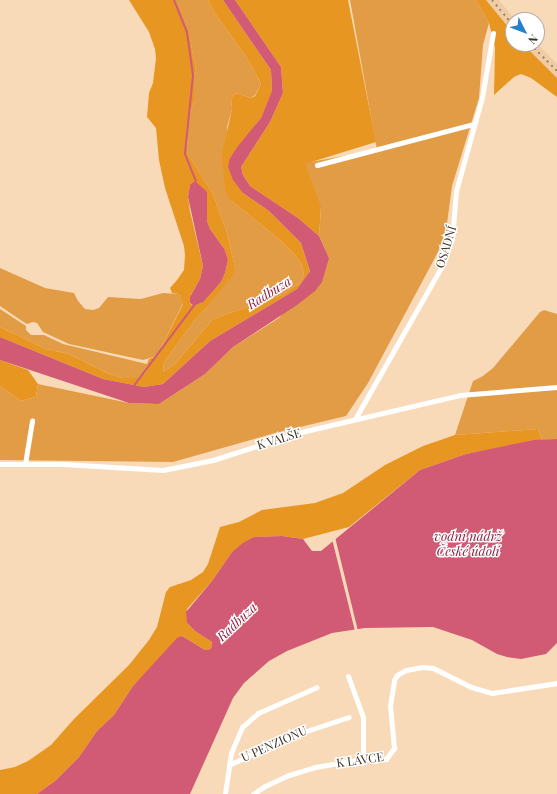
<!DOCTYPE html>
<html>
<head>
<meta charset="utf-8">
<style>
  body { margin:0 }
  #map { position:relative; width:557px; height:794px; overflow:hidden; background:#f9dab8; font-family:"Playfair Display",serif }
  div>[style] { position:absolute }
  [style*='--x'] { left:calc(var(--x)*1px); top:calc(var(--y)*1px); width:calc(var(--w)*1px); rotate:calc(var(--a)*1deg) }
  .built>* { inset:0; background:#f0cca4 }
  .green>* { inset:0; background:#e29c46 }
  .forest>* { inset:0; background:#e79622 }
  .water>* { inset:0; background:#d15a74 }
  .pier>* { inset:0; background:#f9dab8 }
  .stream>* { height:2px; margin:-1px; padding:0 1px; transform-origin:1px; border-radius:1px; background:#d15a74 }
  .street>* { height:5px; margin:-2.5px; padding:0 2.5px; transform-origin:2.5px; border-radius:2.5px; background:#fff }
  .rail>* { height:2px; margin-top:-1px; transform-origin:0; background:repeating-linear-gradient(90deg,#9c876f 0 2px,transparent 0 6px) }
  span { translate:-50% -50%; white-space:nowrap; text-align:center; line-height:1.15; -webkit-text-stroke:3px #fff; paint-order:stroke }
  .street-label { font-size:12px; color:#3c3023 }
  .water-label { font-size:13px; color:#8d203f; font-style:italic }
  .north { position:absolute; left:505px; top:12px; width:40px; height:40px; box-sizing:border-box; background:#fff; border:1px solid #b1aca7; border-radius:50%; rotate:132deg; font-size:11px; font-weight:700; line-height:16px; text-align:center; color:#3c3023 }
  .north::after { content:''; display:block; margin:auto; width:14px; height:18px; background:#2480cd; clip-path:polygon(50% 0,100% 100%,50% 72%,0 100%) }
</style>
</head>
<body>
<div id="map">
  <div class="built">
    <i style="clip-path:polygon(486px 0,499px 0,515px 20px,513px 20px,513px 33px)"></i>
    <i style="clip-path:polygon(537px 43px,557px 64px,557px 78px,523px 44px)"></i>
  </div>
  <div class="green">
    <i style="clip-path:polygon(175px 0,208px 0,214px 12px,249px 61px,261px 84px,255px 95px,251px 98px,236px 93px,231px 98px,232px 109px,227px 127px,231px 200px,281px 241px,295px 255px,302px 265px,304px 275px,300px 283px,282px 295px,213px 319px,175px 364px,163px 372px,164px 362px,194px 321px,205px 309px,235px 267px,227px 233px,213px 194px,187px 153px,188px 119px,194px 101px,194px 75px,196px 71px,190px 38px)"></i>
    <i style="clip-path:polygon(350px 0,476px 0,489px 23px,483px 45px,479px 98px,452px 186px,445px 239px,368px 383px,346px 416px,275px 433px,173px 462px,0 460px,0 386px,21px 401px,36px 397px,38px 384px,129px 403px,159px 404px,205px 374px,233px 347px,279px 318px,329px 258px,319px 236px,321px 209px,265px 177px,305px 163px,377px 150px)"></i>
    <i style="clip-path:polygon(0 268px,45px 288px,74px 293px,78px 301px,85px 309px,93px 310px,99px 308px,108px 297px,141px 299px,163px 293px,179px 294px,183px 303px,157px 356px,143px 360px,69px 344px,43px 332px,37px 323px,33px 322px,27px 324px,22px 321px,0 306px)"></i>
    <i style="clip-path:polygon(0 309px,26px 326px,26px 330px,31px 335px,44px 335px,63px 344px,147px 364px,149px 371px,138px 378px,123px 378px,109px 374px,69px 354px,46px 349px,0 327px)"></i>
    <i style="clip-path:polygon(544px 310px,557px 314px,557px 439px,542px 440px,538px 429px,455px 435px,473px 381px,483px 376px,493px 368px,540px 312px)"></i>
  </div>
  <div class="forest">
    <i style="clip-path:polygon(evenodd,129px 0,175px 0,179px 8px,190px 38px,196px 71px,194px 75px,194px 101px,188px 119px,187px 153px,213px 194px,227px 233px,235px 267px,232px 276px,205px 309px,194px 321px,164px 362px,163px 372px,175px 364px,213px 319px,282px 295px,300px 283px,304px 275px,302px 265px,295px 255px,281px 241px,231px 200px,225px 190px,222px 154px,232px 109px,231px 98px,236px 93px,251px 98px,255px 96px,261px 84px,249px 61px,214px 12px,208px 0,223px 0,271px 70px,272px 92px,261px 118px,230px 158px,243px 193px,269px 211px,301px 243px,310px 271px,297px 289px,210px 341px,163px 384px,144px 387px,103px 379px,0 337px,0 327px,46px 349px,69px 354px,109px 374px,123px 378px,138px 378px,148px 371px,147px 364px,149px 359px,157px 356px,183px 304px,179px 294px,172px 293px,170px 288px,177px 280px,184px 270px,185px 255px,184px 246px,165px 188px,159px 160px,156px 128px,147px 117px,149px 93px,153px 83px,156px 58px,155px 49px,149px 32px,129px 0,190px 185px,207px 192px,207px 221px,210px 229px,225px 250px,228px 260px,225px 273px,221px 282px,201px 303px,194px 306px,190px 304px,191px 295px,200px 279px,203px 266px,190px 211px,188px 197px,190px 185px)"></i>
    <i style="clip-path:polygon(235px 0,348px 0,376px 142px,305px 164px,321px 207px,319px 236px,298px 218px,250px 186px,243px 175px,241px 167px,270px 122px,283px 93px,281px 67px)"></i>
    <i style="clip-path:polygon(476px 0,486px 0,513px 33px,513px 44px,523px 44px,557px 78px,557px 97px,531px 78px,521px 74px,514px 77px,494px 95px,495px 48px,489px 23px)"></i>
    <i style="clip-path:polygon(0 360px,28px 370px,38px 384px,36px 397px,21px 401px,0 386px)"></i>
    <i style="clip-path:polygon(538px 429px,542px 440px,466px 454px,420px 470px,349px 527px,303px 539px,282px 536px,254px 537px,232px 552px,212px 581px,187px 609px,187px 623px,195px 631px,212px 642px,211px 649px,205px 650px,182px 636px,133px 686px,114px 715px,97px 731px,79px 757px,55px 781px,37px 794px,0 794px,0 770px,15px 767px,28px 761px,51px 745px,74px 719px,129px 665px,149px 640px,157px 627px,166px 592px,170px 587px,191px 580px,203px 572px,208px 564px,220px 527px,239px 522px,262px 510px,315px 503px,343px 493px,385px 465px,423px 446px,455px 435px)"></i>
  </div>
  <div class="water">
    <i style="clip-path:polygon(223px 0,235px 0,281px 67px,283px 93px,270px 122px,241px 167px,243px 175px,250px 186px,298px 218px,319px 236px,329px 258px,322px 282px,315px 291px,297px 305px,233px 347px,205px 374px,159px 404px,129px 403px,0 360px,0 337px,103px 379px,144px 387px,163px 384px,210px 341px,297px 289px,310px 271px,301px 243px,269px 211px,243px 193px,233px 180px,228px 167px,230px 158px,238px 146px,261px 118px,272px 91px,271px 70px)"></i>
    <i style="clip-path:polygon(195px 181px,207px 192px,207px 221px,210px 229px,225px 250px,228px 260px,225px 273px,221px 282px,203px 302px,194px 306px,190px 303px,190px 297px,200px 279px,203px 266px,188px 197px,190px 185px)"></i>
    <i style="clip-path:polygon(557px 439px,557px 643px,546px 654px,521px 659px,507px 657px,497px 654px,472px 640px,433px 627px,365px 628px,332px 633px,287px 651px,269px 661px,244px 683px,233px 698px,190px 794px,37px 794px,55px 781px,79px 757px,97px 731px,114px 715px,133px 686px,177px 638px,182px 636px,205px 650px,211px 649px,212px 642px,195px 631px,187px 623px,186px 612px,212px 581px,232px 552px,243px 543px,254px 537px,282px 536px,303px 539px,312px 551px,321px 551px,420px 470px,466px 454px,534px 440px)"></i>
  </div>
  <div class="pier">
    <i style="clip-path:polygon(335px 537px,358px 631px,355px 631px,332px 539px)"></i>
  </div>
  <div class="stream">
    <i style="--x:174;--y:0;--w:35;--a:68"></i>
    <i style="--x:187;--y:32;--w:43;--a:82.1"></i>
    <i style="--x:193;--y:75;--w:79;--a:95.8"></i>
    <i style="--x:185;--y:154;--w:29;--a:68"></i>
    <i style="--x:133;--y:387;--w:104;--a:-53.2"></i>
  </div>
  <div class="street">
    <i style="--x:317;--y:165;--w:161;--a:-14.7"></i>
    <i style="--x:355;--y:419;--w:176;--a:-60.4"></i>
    <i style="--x:442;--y:266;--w:29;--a:-70"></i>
    <i style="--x:452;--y:239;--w:48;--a:-85.2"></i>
    <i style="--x:456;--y:191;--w:98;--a:-74.5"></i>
    <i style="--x:482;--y:97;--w:65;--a:-80.2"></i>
    <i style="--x:0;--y:464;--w:63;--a:0"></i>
    <i style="--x:63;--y:464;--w:100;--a:3.4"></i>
    <i style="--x:163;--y:470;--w:51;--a:-11.3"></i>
    <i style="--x:213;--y:460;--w:88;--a:-17.8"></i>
    <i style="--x:297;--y:433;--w:167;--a:-13.1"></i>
    <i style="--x:460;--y:395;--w:97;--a:-4.7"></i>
    <i style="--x:25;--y:464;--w:44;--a:-80.8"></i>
    <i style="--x:348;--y:676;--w:44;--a:69.9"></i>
    <i style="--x:363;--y:717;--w:42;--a:90"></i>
    <i style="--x:229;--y:765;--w:62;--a:-25.7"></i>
    <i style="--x:285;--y:738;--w:67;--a:-18.2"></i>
    <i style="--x:225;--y:794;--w:41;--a:-81.7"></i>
    <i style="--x:231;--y:753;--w:28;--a:-67"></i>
    <i style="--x:242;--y:727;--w:21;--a:-41"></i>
    <i style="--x:258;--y:713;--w:64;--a:-23.8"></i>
    <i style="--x:253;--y:794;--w:14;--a:-34"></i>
    <i style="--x:265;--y:786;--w:26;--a:-25"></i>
    <i style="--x:289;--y:775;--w:27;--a:-17"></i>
    <i style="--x:315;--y:767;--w:49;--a:-9.5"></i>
    <i style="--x:363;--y:759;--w:23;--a:0"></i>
    <i style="--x:386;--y:759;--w:14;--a:-54"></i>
    <i style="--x:394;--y:748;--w:42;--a:-95.4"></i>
    <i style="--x:390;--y:706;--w:26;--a:-81"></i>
    <i style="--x:394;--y:680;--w:6;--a:-59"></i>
    <i style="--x:397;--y:675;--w:10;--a:-29"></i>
    <i style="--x:406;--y:670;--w:17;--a:-10"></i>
    <i style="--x:423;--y:667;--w:10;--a:6"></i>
    <i style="--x:433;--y:668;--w:42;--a:26.6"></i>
    <i style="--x:471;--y:687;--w:22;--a:16"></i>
    <i style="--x:492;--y:693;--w:66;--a:-8.7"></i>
  </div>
  <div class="rail">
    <i style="--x:492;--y:0;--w:33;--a:50"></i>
    <i style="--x:530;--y:44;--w:38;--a:45"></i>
  </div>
  <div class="street-label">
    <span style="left:446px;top:247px;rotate:-73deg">OSADNÍ</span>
    <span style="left:279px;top:439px;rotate:-17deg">K VALŠE</span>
    <span style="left:274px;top:744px;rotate:-24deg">U PENZIONU</span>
    <span style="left:360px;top:760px;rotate:-8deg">K LÁVCE</span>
  </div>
  <div class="water-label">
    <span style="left:269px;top:293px;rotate:-32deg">Radbuza</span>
    <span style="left:468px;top:544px">vodní nádrž<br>České údolí</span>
    <span style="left:237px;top:622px;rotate:-43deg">Radbuza</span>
  </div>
  <div class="north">N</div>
</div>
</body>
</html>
